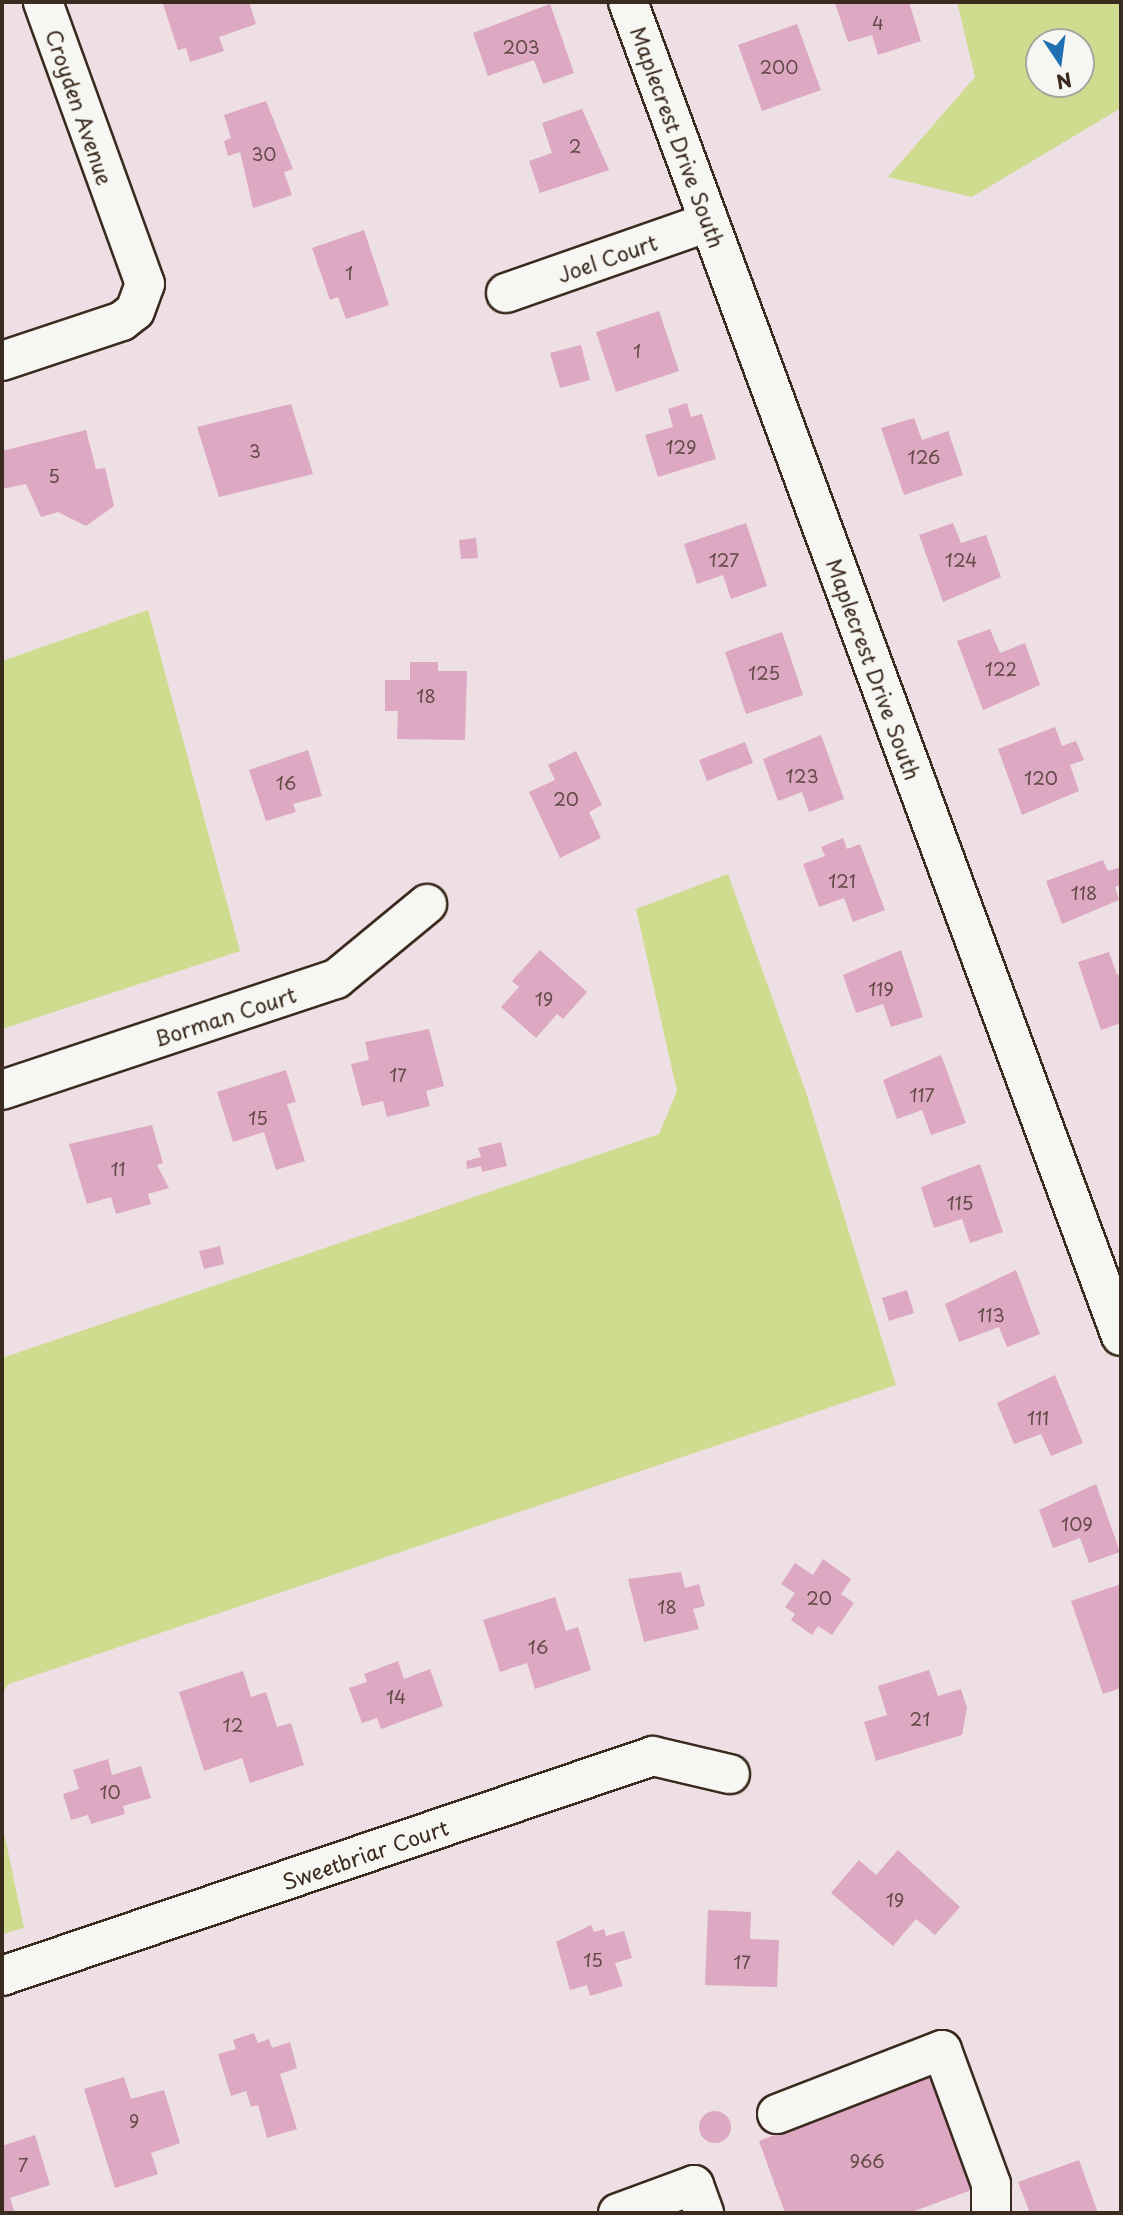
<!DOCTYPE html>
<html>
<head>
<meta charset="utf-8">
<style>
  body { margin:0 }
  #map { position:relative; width:1123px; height:2215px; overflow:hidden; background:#eedfe4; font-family:"Playpen Sans",sans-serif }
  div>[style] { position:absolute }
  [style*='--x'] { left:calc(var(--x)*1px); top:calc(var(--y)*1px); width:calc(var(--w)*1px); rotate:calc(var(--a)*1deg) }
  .green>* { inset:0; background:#cfdc8f }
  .building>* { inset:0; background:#dda8c2 }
  .round { border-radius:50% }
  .roads { filter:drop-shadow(2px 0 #3b2a1e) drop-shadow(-2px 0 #3b2a1e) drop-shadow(0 2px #3b2a1e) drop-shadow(0 -2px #3b2a1e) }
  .minor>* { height:38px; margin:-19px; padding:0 19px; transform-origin:19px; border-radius:19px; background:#f6f6f2 }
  span { translate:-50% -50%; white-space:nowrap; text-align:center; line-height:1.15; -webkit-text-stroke:6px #f6f6f2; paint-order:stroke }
  .number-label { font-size:18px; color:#644a47 }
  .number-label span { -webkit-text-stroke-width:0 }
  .street-label { font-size:21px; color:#3b2a1e }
  .frame { position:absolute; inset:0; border:4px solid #3b2a1e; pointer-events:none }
  .north { position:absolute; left:1025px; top:28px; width:70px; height:70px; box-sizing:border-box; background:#f6f6f2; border:2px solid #aba49d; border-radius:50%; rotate:167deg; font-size:19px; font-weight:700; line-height:28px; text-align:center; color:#3b2a1e }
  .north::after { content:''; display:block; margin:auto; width:24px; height:32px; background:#1f6fb2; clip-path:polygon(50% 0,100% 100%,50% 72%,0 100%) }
</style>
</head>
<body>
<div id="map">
  <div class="green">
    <i style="clip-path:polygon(evenodd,957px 2px,1121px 2px,1121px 108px,972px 197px,888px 177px,975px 77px,957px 2px,1039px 42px,1081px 42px,1081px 84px,1039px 84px,1039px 42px)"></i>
    <i style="clip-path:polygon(148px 610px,240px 951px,2px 1029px,2px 661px)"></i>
    <i style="clip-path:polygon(728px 874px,806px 1092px,896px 1385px,9px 1684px,2px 1693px,2px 1358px,659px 1134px,677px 1091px,636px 909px)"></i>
    <i style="clip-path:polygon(2px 1823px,24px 1928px,2px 1934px)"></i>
  </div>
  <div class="building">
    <i style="clip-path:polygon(249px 2px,256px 24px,219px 37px,224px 51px,190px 62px,186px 48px,178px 50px,163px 4px)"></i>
    <i style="clip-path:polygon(909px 2px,921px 41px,878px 55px,872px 35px,848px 42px,835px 3px)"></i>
    <i style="clip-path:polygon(550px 4px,574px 73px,543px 84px,534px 60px,488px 76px,473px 33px)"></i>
    <i style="clip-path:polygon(797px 24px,821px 90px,762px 111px,738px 45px)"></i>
    <i style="clip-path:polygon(266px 101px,293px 169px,284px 172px,292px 195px,253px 208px,240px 152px,228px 156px,224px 141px,231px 138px,224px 115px)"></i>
    <i style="clip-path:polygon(582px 109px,609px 170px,540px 193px,529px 161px,552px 153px,542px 123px)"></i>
    <i style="clip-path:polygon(364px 230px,389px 305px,346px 319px,338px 297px,330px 300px,312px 248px)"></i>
    <i style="clip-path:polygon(659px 311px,679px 371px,616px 392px,596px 332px)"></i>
    <i style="clip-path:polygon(581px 345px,590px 380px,560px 388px,550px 353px)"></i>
    <i style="clip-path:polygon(687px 403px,691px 417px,702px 414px,716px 459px,658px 477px,645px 435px,673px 427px,668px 409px)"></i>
    <i style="clip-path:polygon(291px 404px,313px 474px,219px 497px,197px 427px)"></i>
    <i style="clip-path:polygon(914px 418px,922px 440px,948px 431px,963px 475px,904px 495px,881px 428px)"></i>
    <i style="clip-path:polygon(86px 430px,96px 469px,105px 468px,114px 506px,86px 526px,58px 512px,41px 517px,26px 484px,2px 489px,2px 451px)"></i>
    <i style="clip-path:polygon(746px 523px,767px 586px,731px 599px,723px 575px,697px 584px,684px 544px)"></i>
    <i style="clip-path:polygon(953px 523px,961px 543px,986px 535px,1001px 577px,943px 602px,919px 535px)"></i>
    <i style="clip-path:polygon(476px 538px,478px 558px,461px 559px,459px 540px)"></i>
    <i style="clip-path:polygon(990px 629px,1000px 653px,1025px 643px,1040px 685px,983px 710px,957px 641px)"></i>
    <i style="clip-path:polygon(782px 632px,803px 695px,746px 714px,725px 652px)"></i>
    <i style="clip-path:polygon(410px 662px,438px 662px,438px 671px,467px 671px,465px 740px,397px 739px,398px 711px,385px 711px,385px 680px,410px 680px)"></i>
    <i style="clip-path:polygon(1055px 727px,1062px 746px,1076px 741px,1084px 760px,1070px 765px,1079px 791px,1022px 815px,998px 749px)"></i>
    <i style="clip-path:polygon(821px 735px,844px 799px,809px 812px,802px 792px,778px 801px,763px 759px)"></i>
    <i style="clip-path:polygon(745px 742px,753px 763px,707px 781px,699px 760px)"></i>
    <i style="clip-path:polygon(308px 750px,322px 796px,293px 804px,296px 812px,266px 821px,249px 770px)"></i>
    <i style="clip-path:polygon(576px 751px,602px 805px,589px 812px,601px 838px,560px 858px,529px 792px,555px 780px,548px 765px)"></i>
    <i style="clip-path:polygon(843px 838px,847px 849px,860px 844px,885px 910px,853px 922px,844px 898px,819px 907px,803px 864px,825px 856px,821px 847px)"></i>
    <i style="clip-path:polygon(1103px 860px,1108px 871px,1121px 867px,1121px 885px,1115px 887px,1119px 900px,1062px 924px,1046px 881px)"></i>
    <i style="clip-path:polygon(540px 950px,587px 992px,563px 1019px,557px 1014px,536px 1038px,501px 1007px,519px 987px,512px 981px)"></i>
    <i style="clip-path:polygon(901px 950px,923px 1017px,891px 1027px,883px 1004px,856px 1013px,843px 975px)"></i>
    <i style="clip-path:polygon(1109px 952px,1117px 975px,1121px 973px,1121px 1023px,1101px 1030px,1078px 962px)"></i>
    <i style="clip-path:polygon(429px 1029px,444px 1086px,426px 1091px,430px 1106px,387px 1117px,383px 1101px,362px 1106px,351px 1064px,369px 1060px,365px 1042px)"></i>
    <i style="clip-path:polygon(941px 1055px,966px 1123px,931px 1135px,922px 1110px,897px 1119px,883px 1080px)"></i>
    <i style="clip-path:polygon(286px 1070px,296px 1102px,287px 1104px,305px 1161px,276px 1170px,264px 1132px,233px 1142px,217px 1092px)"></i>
    <i style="clip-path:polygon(152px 1125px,163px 1163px,157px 1165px,169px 1188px,148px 1194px,151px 1204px,116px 1214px,111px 1197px,87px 1204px,69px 1144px)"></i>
    <i style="clip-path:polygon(501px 1142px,507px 1166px,482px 1172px,481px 1166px,467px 1169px,466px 1161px,481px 1157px,478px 1148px)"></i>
    <i style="clip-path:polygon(980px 1164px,1003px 1232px,970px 1243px,962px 1219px,934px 1228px,921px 1187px)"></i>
    <i style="clip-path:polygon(220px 1246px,224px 1264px,204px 1269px,199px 1251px)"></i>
    <i style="clip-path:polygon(1016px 1270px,1040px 1334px,1007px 1347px,999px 1327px,959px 1342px,945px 1304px)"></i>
    <i style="clip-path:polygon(907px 1290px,914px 1313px,889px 1321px,882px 1298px)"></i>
    <i style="clip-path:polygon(1055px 1375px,1083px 1443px,1051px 1456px,1041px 1434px,1014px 1444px,997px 1403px)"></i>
    <i style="clip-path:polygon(1096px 1484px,1120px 1552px,1089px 1563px,1080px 1538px,1053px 1548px,1039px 1510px)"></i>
    <i style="clip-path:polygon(823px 1559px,851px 1579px,841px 1594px,854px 1603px,832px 1635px,818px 1626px,812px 1635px,791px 1620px,795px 1614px,785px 1607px,795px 1593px,781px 1584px,795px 1563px,813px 1575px)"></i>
    <i style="clip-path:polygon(681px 1572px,685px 1588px,699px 1584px,705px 1606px,693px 1609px,699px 1629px,644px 1642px,628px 1579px)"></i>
    <i style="clip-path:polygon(1121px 1584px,1121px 1688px,1103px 1694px,1071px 1601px)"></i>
    <i style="clip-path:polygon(555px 1597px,566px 1631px,578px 1627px,591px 1670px,535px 1689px,527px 1663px,500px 1672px,483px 1620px)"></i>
    <i style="clip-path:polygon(398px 1661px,404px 1679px,430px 1669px,443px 1706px,381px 1729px,377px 1718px,362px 1723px,349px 1688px,367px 1682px,364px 1674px)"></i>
    <i style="clip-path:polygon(929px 1670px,938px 1696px,961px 1689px,967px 1708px,962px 1735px,876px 1761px,864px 1722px,887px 1715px,878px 1686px)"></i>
    <i style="clip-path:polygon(243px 1671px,251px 1697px,266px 1692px,277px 1727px,291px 1723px,304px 1765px,250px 1783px,242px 1758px,204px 1771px,179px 1692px)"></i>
    <i style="clip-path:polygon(108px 1759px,112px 1775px,141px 1766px,151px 1798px,123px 1806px,125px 1814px,91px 1824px,88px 1815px,71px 1820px,63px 1794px,79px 1789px,73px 1770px)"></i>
    <i style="clip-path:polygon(898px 1850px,960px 1907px,935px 1935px,916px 1919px,893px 1946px,831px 1893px,859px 1860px,876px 1875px)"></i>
    <i style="clip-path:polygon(708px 1910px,751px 1912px,750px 1939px,779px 1940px,777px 1987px,705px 1985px)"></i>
    <i style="clip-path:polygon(591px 1925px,594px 1932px,604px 1929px,606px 1936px,624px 1931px,632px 1958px,615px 1963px,623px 1986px,590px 1996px,587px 1985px,570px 1990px,556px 1942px)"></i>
    <i style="clip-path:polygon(254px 2033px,258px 2043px,269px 2039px,272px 2048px,290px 2042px,297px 2068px,280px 2074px,297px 2129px,267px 2138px,258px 2105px,251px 2107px,246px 2091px,231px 2096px,218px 2054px,236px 2049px,233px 2040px)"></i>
    <i style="clip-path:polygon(937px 2074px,977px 2188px,909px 2213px,785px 2213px,759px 2141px)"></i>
    <i style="clip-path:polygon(124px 2077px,131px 2099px,164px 2090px,180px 2143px,151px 2153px,158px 2174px,115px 2188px,84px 2089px)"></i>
    <i class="round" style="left:699px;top:2111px;width:32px;height:32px"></i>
    <i style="clip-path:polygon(35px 2135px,50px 2185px,10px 2198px,15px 2213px,2px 2213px,2px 2146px)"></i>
    <i style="clip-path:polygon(1079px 2160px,1098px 2213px,1030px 2213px,1018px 2182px)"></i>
  </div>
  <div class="roads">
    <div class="minor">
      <i style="--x:628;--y:2;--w:1422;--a:69.72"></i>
      <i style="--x:506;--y:293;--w:215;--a:-19.3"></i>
      <i style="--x:2;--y:361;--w:126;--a:-18.4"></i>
      <i style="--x:122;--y:321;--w:16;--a:-38"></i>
      <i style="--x:135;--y:311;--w:29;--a:-70"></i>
      <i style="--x:145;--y:284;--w:300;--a:-109.9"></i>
      <i style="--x:2;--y:1090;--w:352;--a:-18.4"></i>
      <i style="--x:336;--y:979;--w:118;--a:-39.5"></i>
      <i style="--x:2;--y:1976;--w:687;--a:-18.67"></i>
      <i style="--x:653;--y:1756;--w:79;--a:13.2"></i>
      <i style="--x:777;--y:2114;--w:177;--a:-21.2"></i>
      <i style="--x:942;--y:2050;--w:143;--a:69.9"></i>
      <i style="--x:991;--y:2184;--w:29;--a:90"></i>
      <i style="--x:618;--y:2213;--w:81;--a:-20.2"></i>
      <i style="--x:694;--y:2185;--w:30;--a:70"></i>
    </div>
  </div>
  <div class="number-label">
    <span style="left:878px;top:23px">4</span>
    <span style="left:521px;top:47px">203</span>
    <span style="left:779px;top:67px">200</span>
    <span style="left:575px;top:146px">2</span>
    <span style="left:264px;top:154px">30</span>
    <span style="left:349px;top:273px">1</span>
    <span style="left:637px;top:351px">1</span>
    <span style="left:681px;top:447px">129</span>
    <span style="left:255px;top:451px">3</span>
    <span style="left:924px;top:457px">126</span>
    <span style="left:54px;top:476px">5</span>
    <span style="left:724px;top:560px">127</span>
    <span style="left:961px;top:560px">124</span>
    <span style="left:1001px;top:669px">122</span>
    <span style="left:764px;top:673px">125</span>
    <span style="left:426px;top:696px">18</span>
    <span style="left:802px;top:776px">123</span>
    <span style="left:1041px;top:778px">120</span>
    <span style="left:286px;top:783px">16</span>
    <span style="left:566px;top:799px">20</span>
    <span style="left:842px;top:881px">121</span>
    <span style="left:1084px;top:893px">118</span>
    <span style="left:881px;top:989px">119</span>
    <span style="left:544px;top:999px">19</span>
    <span style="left:398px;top:1075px">17</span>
    <span style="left:922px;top:1095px">117</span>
    <span style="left:258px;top:1118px">15</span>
    <span style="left:118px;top:1169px">11</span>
    <span style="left:960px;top:1203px">115</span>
    <span style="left:991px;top:1315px">113</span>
    <span style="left:1038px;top:1418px">111</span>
    <span style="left:1077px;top:1524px">109</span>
    <span style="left:819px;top:1598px">20</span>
    <span style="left:667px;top:1607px">18</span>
    <span style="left:538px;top:1647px">16</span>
    <span style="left:396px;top:1697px">14</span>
    <span style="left:920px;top:1719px">21</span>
    <span style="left:233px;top:1725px">12</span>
    <span style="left:110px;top:1792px">10</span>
    <span style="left:895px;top:1900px">19</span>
    <span style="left:593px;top:1960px">15</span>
    <span style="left:742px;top:1962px">17</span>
    <span style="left:134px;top:2121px">9</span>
    <span style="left:867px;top:2161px">966</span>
    <span style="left:23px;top:2165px">7</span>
  </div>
  <div class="street-label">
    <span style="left:80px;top:107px;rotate:71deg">Croyden Avenue</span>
    <span style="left:678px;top:137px;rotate:70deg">Maplecrest Drive South</span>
    <span style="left:607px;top:258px;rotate:-19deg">Joel Court</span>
    <span style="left:874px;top:669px;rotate:70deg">Maplecrest Drive South</span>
    <span style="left:225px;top:1016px;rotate:-18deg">Borman Court</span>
    <span style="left:365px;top:1854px;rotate:-19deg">Sweetbriar Court</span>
  </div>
  <div class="frame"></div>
  <div class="north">N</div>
</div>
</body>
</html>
